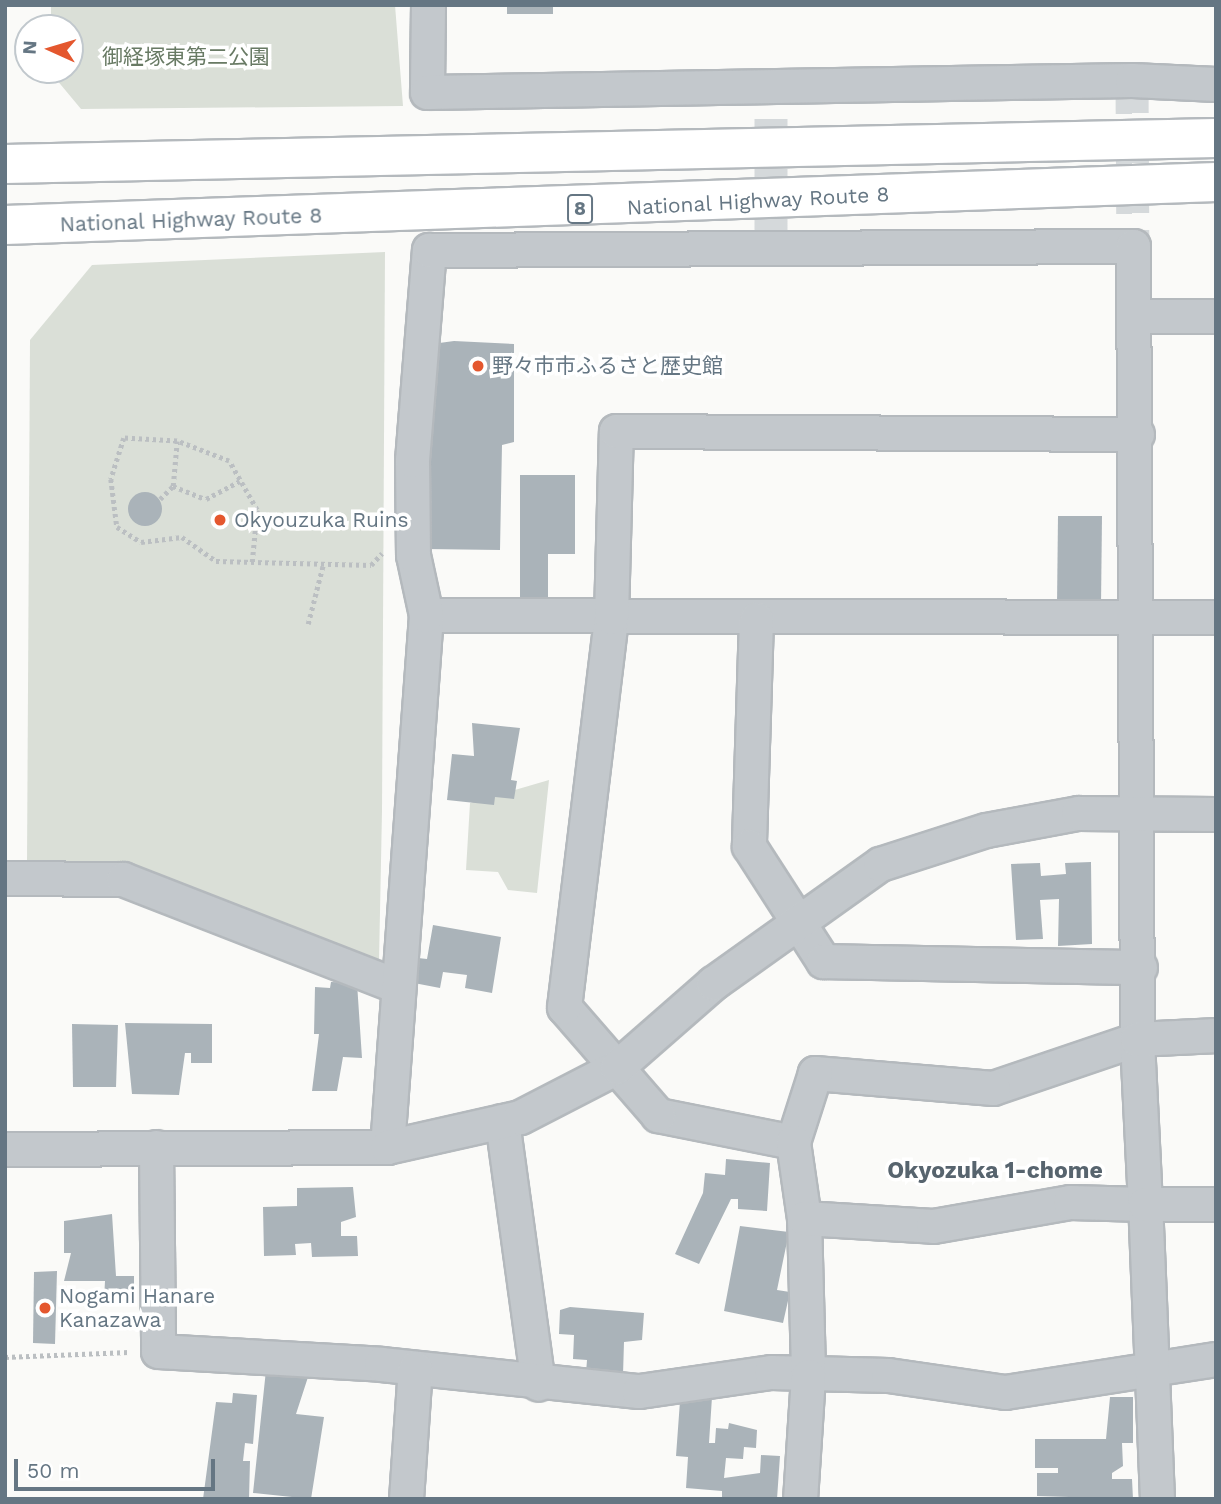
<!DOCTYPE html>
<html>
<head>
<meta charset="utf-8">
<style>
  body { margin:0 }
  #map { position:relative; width:1221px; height:1504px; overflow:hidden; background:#fafaf8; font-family:"Work Sans","Noto Sans JP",sans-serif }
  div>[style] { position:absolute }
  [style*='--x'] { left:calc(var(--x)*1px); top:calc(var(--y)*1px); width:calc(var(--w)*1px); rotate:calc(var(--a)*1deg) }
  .green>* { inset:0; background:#dadfd7 }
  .building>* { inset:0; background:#aab3b9 }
  .round { border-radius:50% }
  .minor-tunnel>* { height:33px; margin-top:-16.5px; transform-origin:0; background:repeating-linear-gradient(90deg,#d5d9db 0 33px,transparent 0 50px) }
  .path>* { height:4.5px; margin-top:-2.25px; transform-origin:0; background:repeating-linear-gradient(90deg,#bbbfc2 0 3.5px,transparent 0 7px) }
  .roads { filter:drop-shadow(2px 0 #b4b9bd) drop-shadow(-2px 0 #b4b9bd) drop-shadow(0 2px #b4b9bd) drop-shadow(0 -2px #b4b9bd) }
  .minor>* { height:33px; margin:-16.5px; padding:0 16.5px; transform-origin:16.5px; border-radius:16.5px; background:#c3c8cc }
  .highway>* { height:38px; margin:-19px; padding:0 19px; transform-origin:19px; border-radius:19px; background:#fff }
  .dots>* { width:19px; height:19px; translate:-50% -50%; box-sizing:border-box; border:4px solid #fff; border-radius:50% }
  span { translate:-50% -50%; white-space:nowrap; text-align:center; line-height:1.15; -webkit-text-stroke:7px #fff; paint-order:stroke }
  .shield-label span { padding:2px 5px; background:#fff; border:2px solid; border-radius:5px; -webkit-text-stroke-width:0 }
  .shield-label { font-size:19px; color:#657683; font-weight:700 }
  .park-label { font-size:21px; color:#687a64 }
  .street-label { font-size:21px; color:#657683 }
  .poi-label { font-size:21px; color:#657683 }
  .left { translate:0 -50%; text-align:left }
  .neighbourhood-label { font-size:23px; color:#57646e; font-weight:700 }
  .frame { position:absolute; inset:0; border:7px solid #657683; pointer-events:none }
  .north { position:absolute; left:14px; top:14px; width:70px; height:70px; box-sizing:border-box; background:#fff; border:2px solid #c1c8cd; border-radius:50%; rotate:274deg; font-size:19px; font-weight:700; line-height:28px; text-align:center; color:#657683 }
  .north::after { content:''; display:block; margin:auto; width:24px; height:32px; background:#e4572e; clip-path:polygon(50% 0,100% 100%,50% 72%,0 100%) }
  .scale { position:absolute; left:14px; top:1459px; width:201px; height:32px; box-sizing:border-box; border:4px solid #657683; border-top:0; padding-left:9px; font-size:21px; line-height:24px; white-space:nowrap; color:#657683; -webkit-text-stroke:5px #fff; paint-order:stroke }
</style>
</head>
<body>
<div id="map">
  <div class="green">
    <i style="clip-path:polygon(51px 5px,395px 5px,403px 106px,81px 109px,51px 73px,70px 70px,70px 28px,51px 28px)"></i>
    <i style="clip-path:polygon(385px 252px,382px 811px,379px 962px,27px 864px,30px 340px,92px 265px)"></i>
    <i style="clip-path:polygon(549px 780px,537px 893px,508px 890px,498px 872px,466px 870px,470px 803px)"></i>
  </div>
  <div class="building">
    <i style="clip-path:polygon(507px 5px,553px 5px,553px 14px,507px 14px)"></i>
    <i style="clip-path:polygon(454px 341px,514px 344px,514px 442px,502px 445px,500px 550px,426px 549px,432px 344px)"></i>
    <i style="clip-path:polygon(520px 475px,575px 475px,575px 554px,548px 554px,548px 599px,520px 599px)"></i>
    <i class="round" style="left:128px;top:492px;width:34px;height:34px"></i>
    <i style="clip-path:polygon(1058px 516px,1102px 516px,1101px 605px,1057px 605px)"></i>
    <i style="clip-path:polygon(472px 723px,520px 728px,511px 780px,517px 781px,514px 799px,495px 797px,494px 805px,447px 800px,452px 754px,474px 756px)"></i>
    <i style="clip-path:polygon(1091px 862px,1092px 944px,1058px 946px,1059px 899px,1040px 900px,1043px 939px,1016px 940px,1011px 864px,1040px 863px,1041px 876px,1066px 874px,1065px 863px)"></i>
    <i style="clip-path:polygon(433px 925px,501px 937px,492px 993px,465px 988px,467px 975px,443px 972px,440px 988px,414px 983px,418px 958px,427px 959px)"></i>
    <i style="clip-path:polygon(331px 982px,357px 983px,362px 1058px,343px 1057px,337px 1091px,312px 1091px,319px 1034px,314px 1034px,315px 987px,330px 988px)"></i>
    <i style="clip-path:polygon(125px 1023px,212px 1024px,212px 1063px,191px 1063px,191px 1053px,185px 1053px,179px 1095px,132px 1094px)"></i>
    <i style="clip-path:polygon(72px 1024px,118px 1025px,116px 1087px,73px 1087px)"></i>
    <i style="clip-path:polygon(726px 1159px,770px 1163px,767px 1211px,738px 1209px,738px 1199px,731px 1199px,699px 1264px,675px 1254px,703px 1193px,705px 1173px,725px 1175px)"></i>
    <i style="clip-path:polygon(353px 1187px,356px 1217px,341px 1222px,341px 1236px,357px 1236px,358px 1256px,312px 1257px,311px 1243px,295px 1244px,296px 1255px,264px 1256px,263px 1207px,297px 1206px,297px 1188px)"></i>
    <i style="clip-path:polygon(112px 1214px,116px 1276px,134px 1276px,134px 1299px,104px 1299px,105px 1281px,64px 1281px,71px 1253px,64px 1253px,64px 1221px)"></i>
    <i style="clip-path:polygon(740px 1226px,789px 1232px,777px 1290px,790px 1292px,783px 1323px,724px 1311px)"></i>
    <i style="clip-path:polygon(57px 1271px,55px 1344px,33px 1343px,34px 1272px)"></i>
    <i style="clip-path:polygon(570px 1307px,644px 1313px,642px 1340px,624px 1342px,623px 1375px,586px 1373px,587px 1360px,573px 1359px,574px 1335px,559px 1334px,560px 1310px)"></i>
    <i style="clip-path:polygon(266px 1370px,309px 1374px,296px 1414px,324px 1417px,311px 1499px,253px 1493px)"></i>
    <i style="clip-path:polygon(233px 1393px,257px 1395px,253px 1444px,245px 1443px,243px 1461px,250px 1461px,249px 1499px,203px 1499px,216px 1402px,232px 1403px)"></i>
    <i style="clip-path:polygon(697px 1396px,712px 1397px,709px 1443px,715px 1443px,716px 1428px,728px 1429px,729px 1423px,757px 1430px,756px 1448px,744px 1447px,743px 1459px,726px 1458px,724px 1478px,760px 1473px,761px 1455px,780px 1456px,777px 1499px,722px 1499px,722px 1491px,686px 1488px,688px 1457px,676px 1456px,680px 1401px,697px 1402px)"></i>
    <i style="clip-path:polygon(1110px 1397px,1133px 1397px,1133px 1443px,1122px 1443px,1123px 1466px,1112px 1473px,1112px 1479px,1132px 1479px,1133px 1499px,1037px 1496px,1037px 1473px,1058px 1473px,1058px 1468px,1035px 1468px,1035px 1439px,1106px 1439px)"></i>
  </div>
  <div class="minor-tunnel">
    <i style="--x:1132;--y:80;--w:166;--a:89.7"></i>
    <i style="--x:771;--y:252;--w:168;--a:-90"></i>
  </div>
  <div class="path">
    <i style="--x:173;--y:486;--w:35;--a:22"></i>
    <i style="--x:206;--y:499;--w:38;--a:-28"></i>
    <i style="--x:160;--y:499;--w:18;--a:-45"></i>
    <i style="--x:173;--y:486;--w:45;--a:-84.9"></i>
    <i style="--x:252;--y:562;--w:52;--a:-84.5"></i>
    <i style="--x:257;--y:510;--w:56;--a:-119.7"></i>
    <i style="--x:229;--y:461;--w:56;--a:-159"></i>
    <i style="--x:177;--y:441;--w:53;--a:-176.8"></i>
    <i style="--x:124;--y:438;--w:43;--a:107.6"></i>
    <i style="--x:111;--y:479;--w:48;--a:82.9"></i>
    <i style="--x:117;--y:527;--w:28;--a:32"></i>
    <i style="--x:141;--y:542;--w:41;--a:-7"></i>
    <i style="--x:182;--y:537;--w:42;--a:35.2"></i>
    <i style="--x:216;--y:561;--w:155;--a:1.5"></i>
    <i style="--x:371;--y:565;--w:16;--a:-47"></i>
    <i style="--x:308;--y:624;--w:61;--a:-75.7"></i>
    <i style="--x:5;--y:1357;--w:124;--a:-2.3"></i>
  </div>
  <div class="roads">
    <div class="minor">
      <i style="--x:428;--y:5;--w:87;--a:90.7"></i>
      <i style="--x:427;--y:92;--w:705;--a:-0.98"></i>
      <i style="--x:1132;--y:80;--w:84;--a:2.7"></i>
      <i style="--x:1133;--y:316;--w:83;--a:0"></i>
      <i style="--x:426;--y:615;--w:790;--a:0.15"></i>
      <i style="--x:756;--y:619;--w:227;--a:91.8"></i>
      <i style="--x:749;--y:846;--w:137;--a:57.2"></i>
      <i style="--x:823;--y:961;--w:317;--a:1.1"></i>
      <i style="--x:5;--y:878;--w:118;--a:0.5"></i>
      <i style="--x:123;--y:879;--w:292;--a:21.3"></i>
      <i style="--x:502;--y:1121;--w:265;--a:82.2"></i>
      <i style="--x:793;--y:1142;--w:138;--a:-168.7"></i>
      <i style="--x:658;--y:1115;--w:143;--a:-131"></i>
      <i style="--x:564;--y:1007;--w:393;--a:-83.1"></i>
      <i style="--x:611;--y:617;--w:186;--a:-88.5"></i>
      <i style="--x:616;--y:431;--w:521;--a:0.33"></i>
      <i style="--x:156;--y:1147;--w:204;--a:89.4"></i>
      <i style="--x:158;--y:1351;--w:223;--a:3.3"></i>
      <i style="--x:381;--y:1364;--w:259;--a:6"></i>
      <i style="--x:639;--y:1391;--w:133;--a:-8.2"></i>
      <i style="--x:771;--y:1372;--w:117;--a:1.5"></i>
      <i style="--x:888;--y:1375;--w:118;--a:8.3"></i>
      <i style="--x:1005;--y:1392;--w:214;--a:-8.9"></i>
      <i style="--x:387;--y:1147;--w:533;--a:-85.81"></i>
      <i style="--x:426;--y:615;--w:61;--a:-102.2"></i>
      <i style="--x:413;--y:555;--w:95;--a:-90.6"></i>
      <i style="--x:412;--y:460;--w:211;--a:-85.4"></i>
      <i style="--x:429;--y:250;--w:704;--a:-0.33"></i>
      <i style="--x:1133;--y:246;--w:793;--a:89.71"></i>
      <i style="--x:1137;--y:1039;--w:152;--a:161.2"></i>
      <i style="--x:993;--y:1088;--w:179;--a:-175.2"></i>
      <i style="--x:815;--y:1073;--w:72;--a:107.7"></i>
      <i style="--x:793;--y:1142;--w:77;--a:81.8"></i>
      <i style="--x:804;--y:1218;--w:158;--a:88.5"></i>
      <i style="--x:808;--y:1376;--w:123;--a:93.7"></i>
      <i style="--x:5;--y:1149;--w:382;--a:-0.3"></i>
      <i style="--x:387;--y:1147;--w:136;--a:-12.7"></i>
      <i style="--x:520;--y:1117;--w:109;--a:-27.3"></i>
      <i style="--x:617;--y:1067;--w:128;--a:-41.2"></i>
      <i style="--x:713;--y:983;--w:205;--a:-35.5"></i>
      <i style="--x:880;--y:864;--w:111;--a:-17.8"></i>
      <i style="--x:986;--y:830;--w:94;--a:-10.5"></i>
      <i style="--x:1078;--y:813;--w:138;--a:0.4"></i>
      <i style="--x:804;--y:1218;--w:129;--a:3.5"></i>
      <i style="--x:933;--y:1226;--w:139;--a:-9.9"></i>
      <i style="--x:1070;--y:1202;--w:75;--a:1.5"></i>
      <i style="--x:1145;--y:1204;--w:165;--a:-92.8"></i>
      <i style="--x:1137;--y:1039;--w:79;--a:-2.9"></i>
      <i style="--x:406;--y:1499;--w:131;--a:-86.1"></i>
      <i style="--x:1157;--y:1499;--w:295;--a:-92.3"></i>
      <i style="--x:1145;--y:1204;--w:71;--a:0"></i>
    </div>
    <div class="highway">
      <i style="--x:5;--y:164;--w:1211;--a:-1.23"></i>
      <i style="--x:5;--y:225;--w:1212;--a:-2.03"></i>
    </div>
  </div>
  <div class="dots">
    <i style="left:478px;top:366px;background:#e4572e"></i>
    <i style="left:220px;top:520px;background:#e4572e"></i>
    <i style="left:45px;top:1308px;background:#e4572e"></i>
  </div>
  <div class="shield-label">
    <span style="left:580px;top:209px">8</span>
  </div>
  <div class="park-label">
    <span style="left:186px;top:57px">御経塚東第二公園</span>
  </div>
  <div class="street-label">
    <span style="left:758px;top:201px;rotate:-3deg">National Highway Route 8</span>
    <span style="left:191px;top:220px;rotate:-2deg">National Highway Route 8</span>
  </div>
  <div class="poi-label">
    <span class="left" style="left:492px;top:366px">野々市市ふるさと歴史館</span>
    <span class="left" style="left:234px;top:520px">Okyouzuka Ruins</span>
    <span class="left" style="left:59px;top:1308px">Nogami Hanare<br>Kanazawa</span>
  </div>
  <div class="neighbourhood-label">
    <span style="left:995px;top:1171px">Okyozuka 1-chome</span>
  </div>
  <div class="frame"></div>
  <div class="north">N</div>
  <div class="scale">50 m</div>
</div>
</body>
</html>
